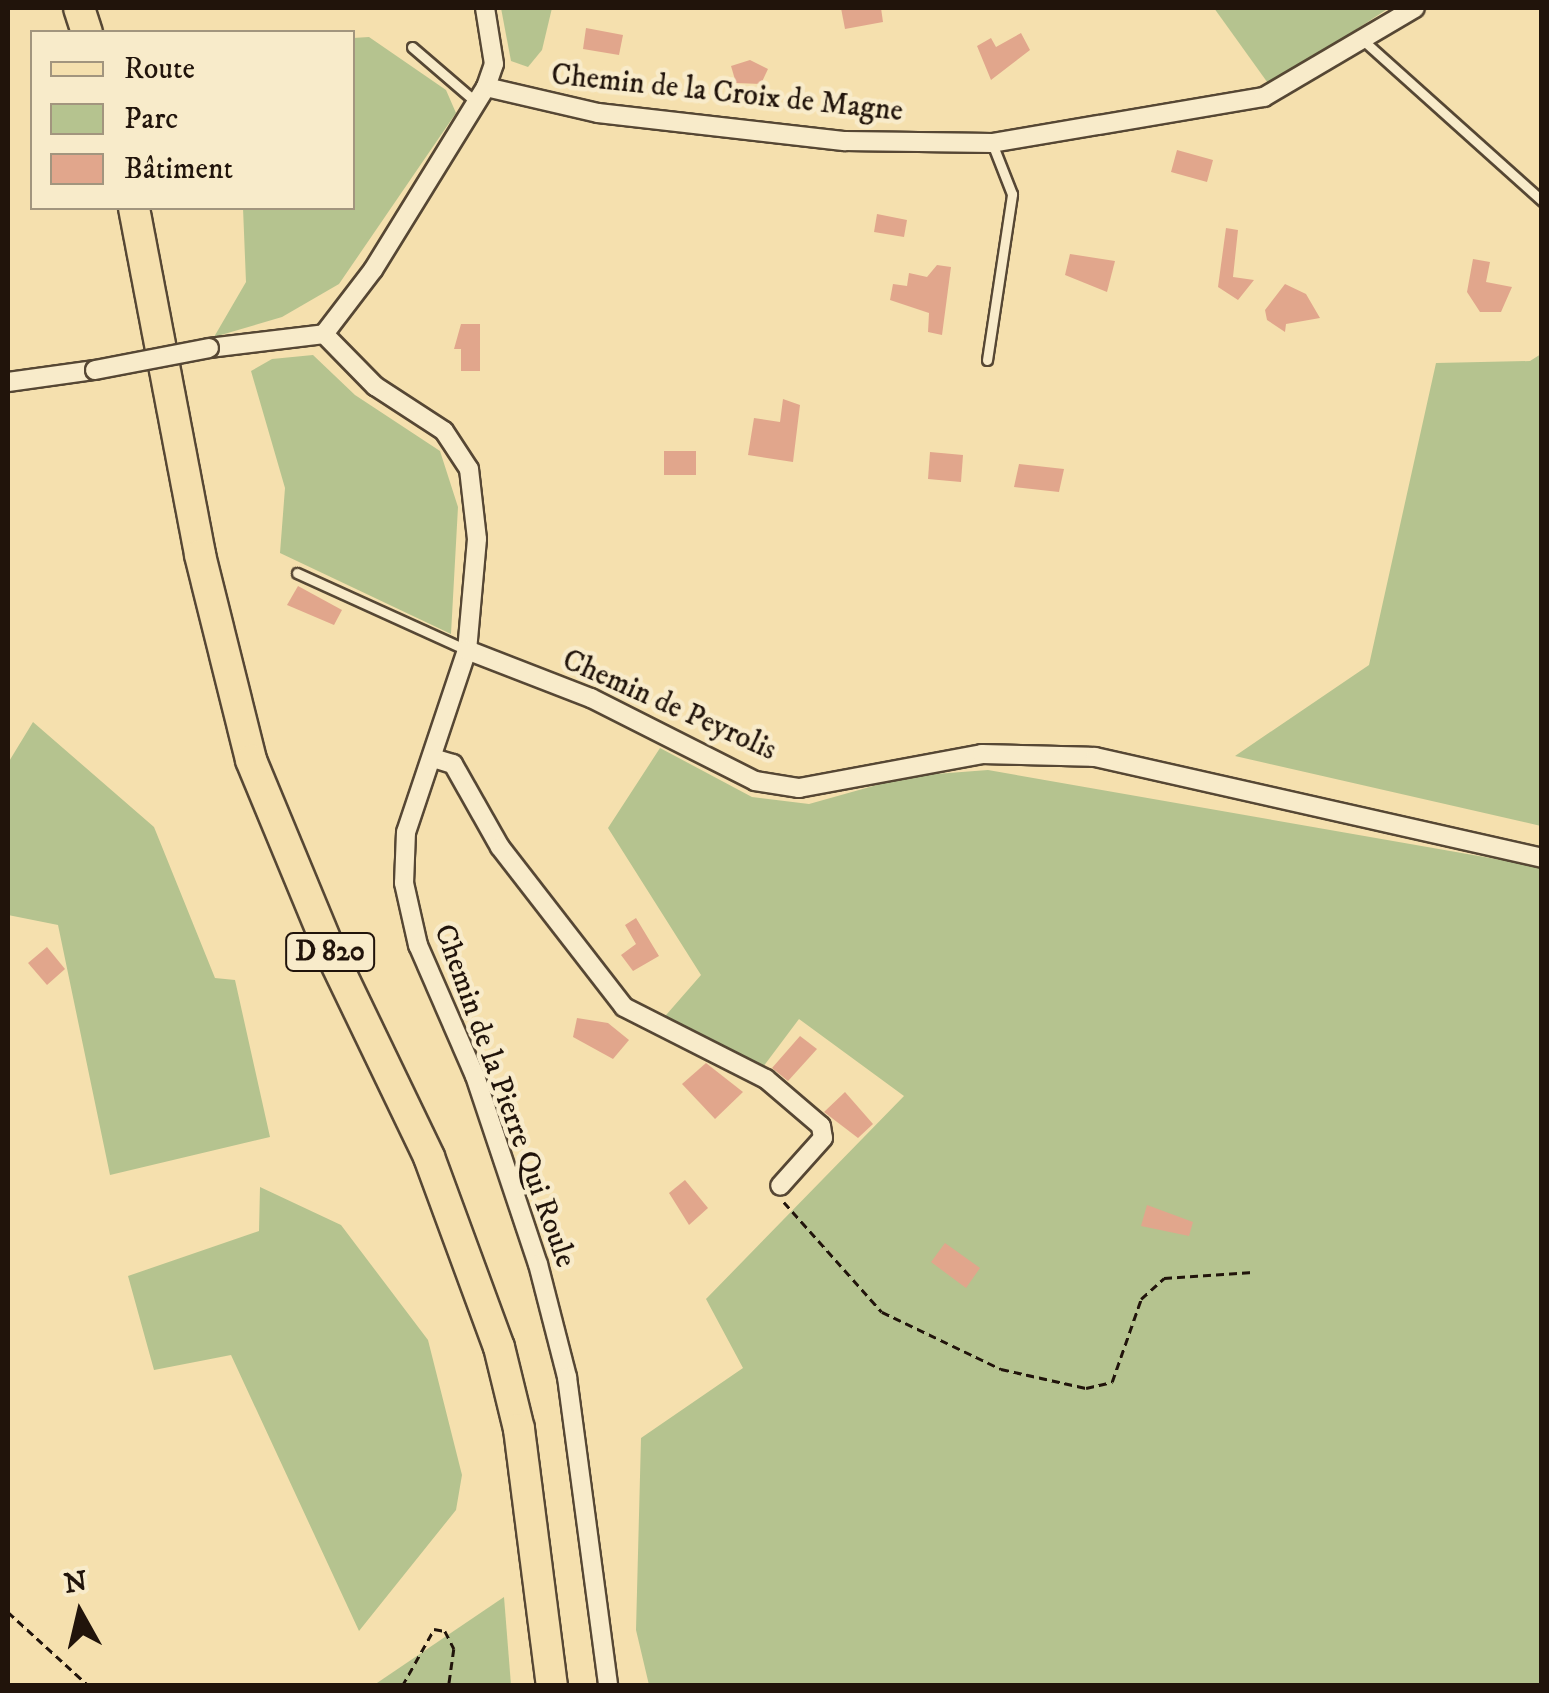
<!DOCTYPE html>
<html>
<head>
<meta charset="utf-8">
<style>
  body { margin:0 }
  #map { position:relative; width:1549px; height:1693px; overflow:hidden; background:#f5e0ae; font-family:"IM FELL DW Pica",serif }
  div>[style] { position:absolute }
  [style*='--x'] { left:calc(var(--x)*1px); top:calc(var(--y)*1px); width:calc(var(--w)*1px); rotate:calc(var(--a)*1deg) }
  .green>* { inset:0; background:#b5c38f }
  .building>* { inset:0; background:#e1a68c }
  .path>* { height:2.5px; margin-top:-1.25px; transform-origin:0; background:repeating-linear-gradient(90deg,#21140b 0 8px,transparent 0 13px) }
  .roads { filter:drop-shadow(2px 0 #564734) drop-shadow(-2px 0 #564734) drop-shadow(0 2px #564734) drop-shadow(0 -2px #564734) }
  .service>* { height:9px; margin:-4.5px; padding:0 4.5px; transform-origin:4.5px; border-radius:4.5px; background:#f8ebca }
  .minor>* { height:18px; margin:-9px; padding:0 9px; transform-origin:9px; border-radius:9px; background:#f8ebca }
  .primary>* { height:30px; margin:-15px; padding:0 15px; transform-origin:15px; border-radius:15px; background:#f5e0ae }
  .bridges { filter:drop-shadow(2px 0 #564734) drop-shadow(-2px 0 #564734) drop-shadow(0 2px #564734) drop-shadow(0 -2px #564734) }
  .minor-bridge>* { height:18px; margin:-9px; padding:0 9px; transform-origin:9px; border-radius:9px; background:#f8ebca }
  span { translate:-50% -50%; white-space:nowrap; text-align:center; line-height:1.15; -webkit-text-stroke:9px #f8ebca; paint-order:stroke }
  .shield-label span { padding:2px 8px; background:#f8ebca; border:2px solid; border-radius:8px; -webkit-text-stroke-width:0 }
  .shield-label { font-size:28px; color:#21140b; font-weight:700 }
  .street-label { font-size:30px; color:#21140b }
  .frame { position:absolute; inset:0; border:10px solid #21140b; pointer-events:none }
  .legend { position:absolute; left:30px; top:30px; width:325px; height:180px; box-sizing:border-box; background:#f8ebca; border:2px solid #a2957e; margin:0; padding:12px 18px; list-style:none; font-size:30px; color:#21140b }
  .legend li { display:flex; align-items:center; gap:20px; height:50px }
  .legend b { width:50px; border:2px solid #a2957e }
  .north { position:absolute; left:30px; top:1563px; width:100px; height:100px; -webkit-text-stroke:8px #f8ebca; paint-order:stroke; rotate:352deg; font-size:28px; font-weight:700; line-height:40px; text-align:center; color:#21140b }
  .north::after { content:''; display:block; margin:auto; width:35px; height:45px; background:#21140b; clip-path:polygon(50% 0,100% 100%,50% 72%,0 100%) }
</style>
</head>
<body>
<div id="map">
  <div class="green">
    <i style="clip-path:polygon(501px 8px,552px 8px,542px 50px,528px 67px,511px 61px)"></i>
    <i style="clip-path:polygon(1214px 8px,1389px 8px,1270px 86px)"></i>
    <i style="clip-path:polygon(369px 37px,446px 90px,456px 113px,339px 284px,282px 317px,214px 337px,246px 282px,243px 208px,352px 208px,353px 38px)"></i>
    <i style="clip-path:polygon(1541px 354px,1541px 826px,1235px 756px,1369px 665px,1436px 363px,1530px 361px)"></i>
    <i style="clip-path:polygon(313px 355px,355px 395px,440px 451px,458px 507px,451px 634px,280px 553px,285px 488px,251px 371px,272px 359px)"></i>
    <i style="clip-path:polygon(33px 722px,154px 827px,215px 978px,235px 980px,270px 1137px,110px 1175px,58px 925px,8px 915px,8px 763px)"></i>
    <i style="clip-path:polygon(660px 748px,752px 797px,809px 804px,909px 776px,988px 770px,1541px 867px,1541px 1685px,649px 1685px,636px 1630px,641px 1438px,743px 1368px,706px 1299px,904px 1096px,799px 1019px,763px 1067px,660px 1022px,701px 975px,608px 828px)"></i>
    <i style="clip-path:polygon(260px 1187px,341px 1225px,428px 1340px,462px 1475px,456px 1510px,359px 1631px,231px 1355px,154px 1370px,128px 1276px,259px 1231px)"></i>
    <i style="clip-path:polygon(504px 1597px,511px 1685px,374px 1685px)"></i>
  </div>
  <div class="building">
    <i style="clip-path:polygon(841px 8px,881px 8px,883px 22px,845px 29px)"></i>
    <i style="clip-path:polygon(586px 28px,623px 35px,619px 55px,583px 49px)"></i>
    <i style="clip-path:polygon(1021px 33px,1030px 50px,991px 80px,977px 46px,991px 38px,996px 47px)"></i>
    <i style="clip-path:polygon(750px 60px,768px 69px,761px 84px,736px 83px,731px 66px)"></i>
    <i style="clip-path:polygon(1177px 150px,1213px 160px,1207px 182px,1171px 172px)"></i>
    <i style="clip-path:polygon(877px 214px,907px 220px,904px 237px,874px 232px)"></i>
    <i style="clip-path:polygon(1226px 228px,1238px 230px,1233px 277px,1254px 280px,1238px 300px,1218px 287px)"></i>
    <i style="clip-path:polygon(1070px 254px,1115px 261px,1107px 292px,1065px 275px)"></i>
    <i style="clip-path:polygon(1473px 259px,1490px 262px,1486px 282px,1512px 287px,1501px 312px,1480px 312px,1467px 292px)"></i>
    <i style="clip-path:polygon(937px 265px,951px 267px,942px 335px,928px 332px,929px 313px,890px 300px,893px 284px,907px 286px,909px 273px,927px 277px)"></i>
    <i style="clip-path:polygon(1285px 284px,1306px 294px,1320px 318px,1286px 324px,1285px 332px,1267px 320px,1265px 310px)"></i>
    <i style="clip-path:polygon(461px 324px,480px 324px,480px 371px,461px 371px,461px 349px,454px 349px)"></i>
    <i style="clip-path:polygon(783px 399px,800px 405px,793px 462px,748px 455px,754px 418px,780px 422px)"></i>
    <i style="clip-path:polygon(664px 451px,696px 451px,696px 475px,664px 475px)"></i>
    <i style="clip-path:polygon(930px 452px,963px 455px,961px 482px,928px 479px)"></i>
    <i style="clip-path:polygon(1019px 464px,1064px 469px,1059px 492px,1014px 487px)"></i>
    <i style="clip-path:polygon(298px 586px,342px 610px,334px 625px,287px 605px)"></i>
    <i style="clip-path:polygon(636px 918px,659px 956px,633px 971px,621px 955px,636px 944px,625px 925px)"></i>
    <i style="clip-path:polygon(47px 947px,65px 969px,47px 985px,28px 963px)"></i>
    <i style="clip-path:polygon(577px 1018px,608px 1023px,629px 1040px,613px 1059px,573px 1037px)"></i>
    <i style="clip-path:polygon(800px 1036px,817px 1049px,788px 1081px,772px 1068px)"></i>
    <i style="clip-path:polygon(706px 1063px,743px 1092px,715px 1119px,682px 1084px)"></i>
    <i style="clip-path:polygon(845px 1092px,873px 1124px,858px 1138px,824px 1112px)"></i>
    <i style="clip-path:polygon(685px 1180px,708px 1208px,689px 1225px,669px 1193px)"></i>
    <i style="clip-path:polygon(1147px 1205px,1193px 1222px,1189px 1236px,1141px 1226px)"></i>
    <i style="clip-path:polygon(945px 1243px,980px 1268px,966px 1288px,931px 1262px)"></i>
  </div>
  <div class="path">
    <i style="--x:784;--y:1202;--w:147;--a:48.3"></i>
    <i style="--x:882;--y:1312;--w:132;--a:25.6"></i>
    <i style="--x:1001;--y:1369;--w:87;--a:12.6"></i>
    <i style="--x:1086;--y:1388;--w:27;--a:-13"></i>
    <i style="--x:1112;--y:1382;--w:88;--a:-70.7"></i>
    <i style="--x:1141;--y:1299;--w:31;--a:-42"></i>
    <i style="--x:1164;--y:1278;--w:89;--a:-3.9"></i>
    <i style="--x:8;--y:1612;--w:110;--a:42.4"></i>
    <i style="--x:402;--y:1686;--w:65;--a:-60.7"></i>
    <i style="--x:434;--y:1629;--w:11;--a:10"></i>
    <i style="--x:445;--y:1631;--w:20;--a:63"></i>
    <i style="--x:454;--y:1649;--w:37;--a:98"></i>
  </div>
  <div class="roads">
    <div class="service">
      <i style="--x:1365;--y:42;--w:238;--a:41.9"></i>
      <i style="--x:412;--y:47;--w:84;--a:40.7"></i>
      <i style="--x:987;--y:360;--w:168;--a:-81.4"></i>
      <i style="--x:1012;--y:194;--w:55;--a:-111.4"></i>
      <i style="--x:297;--y:573;--w:187;--a:24.4"></i>
    </div>
    <div class="minor">
      <i style="--x:486;--y:87;--w:115;--a:13.1"></i>
      <i style="--x:598;--y:113;--w:249;--a:6.5"></i>
      <i style="--x:845;--y:141;--w:147;--a:0.8"></i>
      <i style="--x:992;--y:143;--w:276;--a:-9.6"></i>
      <i style="--x:1264;--y:97;--w:175;--a:-30.5"></i>
      <i style="--x:324;--y:334;--w:81;--a:-52.6"></i>
      <i style="--x:373;--y:270;--w:215;--a:-58.3"></i>
      <i style="--x:486;--y:87;--w:24;--a:-71"></i>
      <i style="--x:494;--y:64;--w:57;--a:-99.1"></i>
      <i style="--x:209;--y:348;--w:116;--a:-6.9"></i>
      <i style="--x:324;--y:334;--w:73;--a:45.6"></i>
      <i style="--x:375;--y:386;--w:82;--a:33.1"></i>
      <i style="--x:444;--y:431;--w:45;--a:56.7"></i>
      <i style="--x:469;--y:469;--w:70;--a:83.5"></i>
      <i style="--x:477;--y:539;--w:111;--a:95.1"></i>
      <i style="--x:467;--y:650;--w:192;--a:108.5"></i>
      <i style="--x:406;--y:832;--w:51;--a:92.2"></i>
      <i style="--x:404;--y:883;--w:64;--a:77.3"></i>
      <i style="--x:418;--y:945;--w:143;--a:66.5"></i>
      <i style="--x:475;--y:1076;--w:198;--a:71.5"></i>
      <i style="--x:538;--y:1264;--w:117;--a:75.6"></i>
      <i style="--x:567;--y:1377;--w:312;--a:82.4"></i>
      <i style="--x:8;--y:382;--w:88;--a:-7.9"></i>
      <i style="--x:467;--y:650;--w:133;--a:21.2"></i>
      <i style="--x:591;--y:698;--w:184;--a:26.8"></i>
      <i style="--x:755;--y:781;--w:45;--a:9"></i>
      <i style="--x:799;--y:788;--w:186;--a:-10.5"></i>
      <i style="--x:982;--y:754;--w:113;--a:1.5"></i>
      <i style="--x:1095;--y:757;--w:458;--a:12.7"></i>
      <i style="--x:433;--y:758;--w:21;--a:17"></i>
      <i style="--x:453;--y:764;--w:95;--a:60.5"></i>
      <i style="--x:500;--y:847;--w:202;--a:52.2"></i>
      <i style="--x:624;--y:1007;--w:159;--a:26.9"></i>
      <i style="--x:766;--y:1079;--w:72;--a:40.5"></i>
      <i style="--x:821;--y:1126;--w:12;--a:81"></i>
      <i style="--x:823;--y:1138;--w:64;--a:131.9"></i>
    </div>
    <div class="primary">
      <i style="--x:79;--y:8;--w:25;--a:72"></i>
      <i style="--x:134;--y:208;--w:353;--a:79.2"></i>
      <i style="--x:200;--y:555;--w:211;--a:76"></i>
      <i style="--x:251;--y:760;--w:209;--a:67.5"></i>
      <i style="--x:331;--y:953;--w:226;--a:64.3"></i>
      <i style="--x:429;--y:1157;--w:202;--a:69.8"></i>
      <i style="--x:499;--y:1347;--w:84;--a:76.3"></i>
      <i style="--x:519;--y:1429;--w:259;--a:82.7"></i>
    </div>
  </div>
  <div class="bridges">
    <div class="minor-bridge">
      <i style="--x:95;--y:370;--w:116;--a:-10.9"></i>
    </div>
  </div>
  <div class="shield-label">
    <span style="left:330px;top:952px">D 820</span>
  </div>
  <div class="street-label">
    <span style="left:727px;top:94px;rotate:6deg">Chemin de la Croix de Magne</span>
    <span style="left:669px;top:706px;rotate:24deg">Chemin de Peyrolis</span>
    <span style="left:504px;top:1096px;rotate:70deg">Chemin de la Pierre Qui Roule</span>
  </div>
  <div class="frame"></div>
  <ul class="legend">
  <li><b style="height:12px;background:#f5e0ae"></b>Route</li>
  <li><b style="height:28px;background:#b5c38f"></b>Parc</li>
  <li><b style="height:28px;background:#e1a68c"></b>Bâtiment</li>
  </ul>
  <div class="north">N</div>
</div>
</body>
</html>
